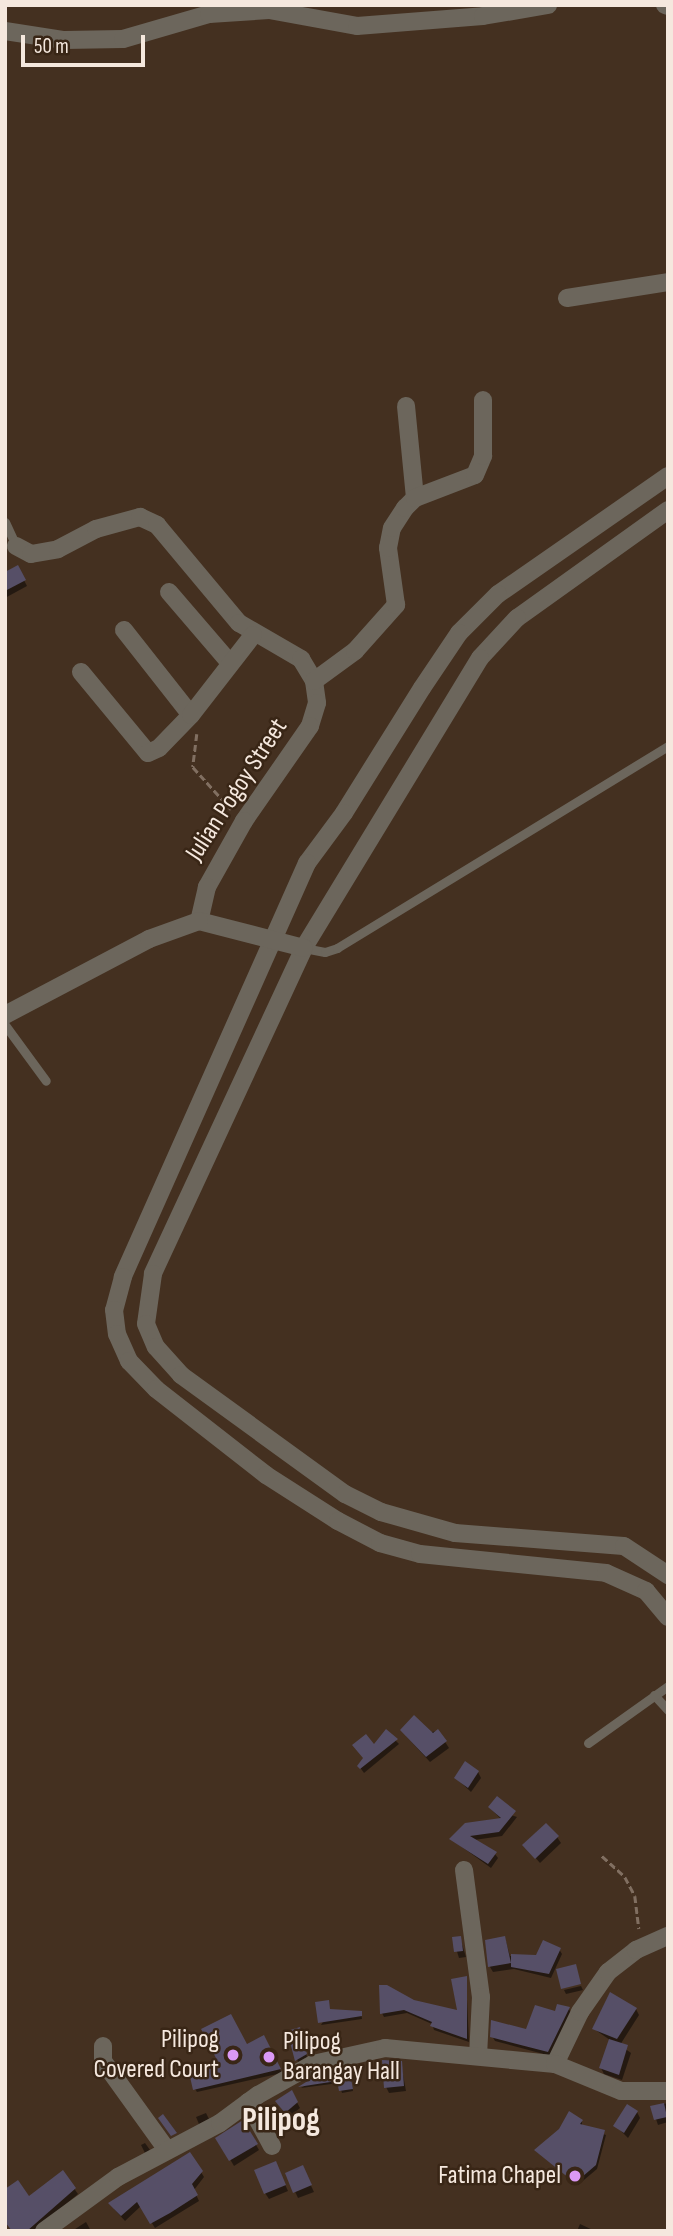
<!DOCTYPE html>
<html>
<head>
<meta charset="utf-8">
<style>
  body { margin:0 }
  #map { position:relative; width:673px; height:2236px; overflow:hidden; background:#443020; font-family:"Sofia Sans Condensed",sans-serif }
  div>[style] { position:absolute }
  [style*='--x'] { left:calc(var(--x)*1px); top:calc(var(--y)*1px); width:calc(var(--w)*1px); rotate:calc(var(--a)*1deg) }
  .shadow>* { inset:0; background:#0007 }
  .building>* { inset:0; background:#564f67 }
  .path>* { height:2.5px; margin-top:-1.25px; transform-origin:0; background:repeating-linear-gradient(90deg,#816f61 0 7px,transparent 0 10.5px) }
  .lane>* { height:9px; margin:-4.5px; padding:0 4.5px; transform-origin:4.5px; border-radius:4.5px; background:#6c665c }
  .street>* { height:18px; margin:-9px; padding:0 9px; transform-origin:9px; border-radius:9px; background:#6c665c }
  .dots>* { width:19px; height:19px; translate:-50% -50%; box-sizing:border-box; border:4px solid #392616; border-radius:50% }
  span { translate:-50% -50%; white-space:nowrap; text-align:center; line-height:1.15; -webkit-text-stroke:5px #392616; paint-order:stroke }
  .street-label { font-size:26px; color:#f5e8de }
  .poi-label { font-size:26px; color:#f5e8de }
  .right { translate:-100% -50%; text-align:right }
  .left { translate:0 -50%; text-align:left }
  .district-label { font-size:33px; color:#f5e8de; font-weight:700 }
  .frame { position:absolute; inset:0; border:7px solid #f5e8de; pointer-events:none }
  .scale { position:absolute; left:21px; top:35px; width:124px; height:32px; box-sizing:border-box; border:4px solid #f5e8de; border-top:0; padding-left:9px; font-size:21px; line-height:24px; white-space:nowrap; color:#f5e8de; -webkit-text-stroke:5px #392616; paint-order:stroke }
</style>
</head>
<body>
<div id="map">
  <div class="shadow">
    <i style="clip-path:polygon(17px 567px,27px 586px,5px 598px,5px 574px)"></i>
    <i style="clip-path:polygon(386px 1731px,399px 1744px,364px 1773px,359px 1766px)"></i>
    <i style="clip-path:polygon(438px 1731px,449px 1748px,430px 1762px,406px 1736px)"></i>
    <i style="clip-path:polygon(478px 1772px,481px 1778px,471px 1792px,456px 1778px)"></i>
    <i style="clip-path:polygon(490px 1808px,517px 1817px,502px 1836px,474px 1840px,495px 1854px,498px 1858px,491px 1868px,451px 1839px,502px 1820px)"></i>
    <i style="clip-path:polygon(557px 1837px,561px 1843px,540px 1863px,525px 1846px)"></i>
    <i style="clip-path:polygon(460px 1938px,466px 1957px,459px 1958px,453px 1939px)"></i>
    <i style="clip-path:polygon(505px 1938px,510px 1956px,538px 1957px,559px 1949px,562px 1954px,551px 1978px,514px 1969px,493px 1972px,490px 1967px)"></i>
    <i style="clip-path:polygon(466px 1978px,469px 2042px,434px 2030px,432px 2024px,407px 2013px,384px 2017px,382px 2013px,413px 2002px,460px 2012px)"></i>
    <i style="clip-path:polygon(581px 1986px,583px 1990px,566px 1994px,564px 1990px)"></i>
    <i style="clip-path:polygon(569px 2009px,571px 2013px,551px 2056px,495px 2041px,492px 2036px,527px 2031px)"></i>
    <i style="clip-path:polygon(636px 2009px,639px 2015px,620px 2045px,631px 2053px,622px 2080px,604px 2074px,601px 2068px,610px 2040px,594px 2029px)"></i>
    <i style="clip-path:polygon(330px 2010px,361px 2012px,362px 2019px,321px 2025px)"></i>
    <i style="clip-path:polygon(301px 2031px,307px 2057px,298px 2062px,289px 2032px)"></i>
    <i style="clip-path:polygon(263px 2038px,282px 2073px,197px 2092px,195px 2089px,221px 2063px)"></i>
    <i style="clip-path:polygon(401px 2063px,406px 2091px,389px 2093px,386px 2087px)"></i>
    <i style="clip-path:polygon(350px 2072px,353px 2091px,342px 2093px,339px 2083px,301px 2088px,320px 2076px)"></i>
    <i style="clip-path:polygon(292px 2093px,300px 2108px,289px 2117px,281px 2107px)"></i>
    <i style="clip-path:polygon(668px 2103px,668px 2122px,658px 2125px,652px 2107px)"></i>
    <i style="clip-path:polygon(637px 2112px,640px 2118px,628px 2138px,616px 2126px)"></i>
    <i style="clip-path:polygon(206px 2113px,209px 2119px,199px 2124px,196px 2117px)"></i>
    <i style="clip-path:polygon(582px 2121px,582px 2127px,606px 2135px,597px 2169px,578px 2185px,536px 2151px)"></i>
    <i style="clip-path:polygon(243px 2123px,259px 2150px,234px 2166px,218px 2139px)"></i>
    <i style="clip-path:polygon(145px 2143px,150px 2150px,145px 2153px,141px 2145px)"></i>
    <i style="clip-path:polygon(190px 2154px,204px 2177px,194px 2190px,199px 2201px,155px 2228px,141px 2206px,125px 2221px,114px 2209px)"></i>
    <i style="clip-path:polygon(278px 2169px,288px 2191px,269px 2199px,265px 2193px)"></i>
    <i style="clip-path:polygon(63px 2173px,78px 2194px,33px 2231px,13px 2231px,29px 2198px)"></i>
    <i style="clip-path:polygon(305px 2173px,314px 2192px,298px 2198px,287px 2174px)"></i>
    <i style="clip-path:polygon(86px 2222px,91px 2231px,72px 2231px)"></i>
    <i style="clip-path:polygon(580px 2224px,595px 2231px,577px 2231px)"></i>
  </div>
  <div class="building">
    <i style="clip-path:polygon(18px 565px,26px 580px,5px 591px,5px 572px)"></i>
    <i style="clip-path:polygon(414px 1715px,433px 1733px,438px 1729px,447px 1741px,426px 1757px,400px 1730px)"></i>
    <i style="clip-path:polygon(386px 1729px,398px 1739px,360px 1769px,357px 1766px,363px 1758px,352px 1745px,366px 1734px,374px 1744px)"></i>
    <i style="clip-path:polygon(465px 1761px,479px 1771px,468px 1788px,454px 1778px)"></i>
    <i style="clip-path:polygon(497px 1796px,516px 1811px,499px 1832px,470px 1836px,497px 1852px,488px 1864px,449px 1839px,465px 1823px,501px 1818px,488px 1807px)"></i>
    <i style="clip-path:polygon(546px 1823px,559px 1836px,535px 1859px,522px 1845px)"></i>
    <i style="clip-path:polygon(461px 1936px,463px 1951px,454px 1952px,452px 1937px)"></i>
    <i style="clip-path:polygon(505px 1936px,511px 1963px,488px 1967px,485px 1940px)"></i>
    <i style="clip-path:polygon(543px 1940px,561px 1948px,549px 1974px,511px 1967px,511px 1954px,536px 1955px)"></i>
    <i style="clip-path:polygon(576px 1964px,581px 1984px,561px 1989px,556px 1969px)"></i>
    <i style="clip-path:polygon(467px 1976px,467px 2039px,430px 2026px,432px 2022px,404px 2010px,380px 2014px,379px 1985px,387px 1985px,414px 2000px,457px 2010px,451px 1979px)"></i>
    <i style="clip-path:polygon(610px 1992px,637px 2008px,617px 2039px,592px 2029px)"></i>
    <i style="clip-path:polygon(329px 2000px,330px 2009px,362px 2011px,362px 2016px,318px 2023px,315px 2002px)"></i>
    <i style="clip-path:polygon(557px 2004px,570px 2007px,548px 2052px,490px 2037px,491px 2020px,526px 2029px,535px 2005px,555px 2011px)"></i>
    <i style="clip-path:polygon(231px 2014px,247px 2044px,264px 2035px,281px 2069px,193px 2090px,188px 2068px,218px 2062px,201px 2029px)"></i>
    <i style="clip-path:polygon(300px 2027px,307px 2054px,295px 2061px,287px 2031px)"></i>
    <i style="clip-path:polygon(609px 2039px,628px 2045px,619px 2075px,599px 2068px)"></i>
    <i style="clip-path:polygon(382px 2060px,402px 2061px,404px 2086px,384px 2088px)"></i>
    <i style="clip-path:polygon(349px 2068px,353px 2089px,339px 2091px,337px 2081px,298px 2087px,319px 2074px)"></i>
    <i style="clip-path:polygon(292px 2090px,298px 2102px,285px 2113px,275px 2101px)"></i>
    <i style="clip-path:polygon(664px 2103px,667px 2117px,654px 2120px,650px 2106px)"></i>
    <i style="clip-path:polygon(627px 2104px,638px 2111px,624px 2133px,613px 2126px)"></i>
    <i style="clip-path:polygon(569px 2111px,583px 2120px,580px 2124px,605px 2130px,596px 2165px,575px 2183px,534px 2150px,559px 2129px)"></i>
    <i style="clip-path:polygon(163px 2114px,177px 2133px,171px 2136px,158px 2118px)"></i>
    <i style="clip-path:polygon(243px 2120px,258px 2144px,229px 2161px,215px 2138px)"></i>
    <i style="clip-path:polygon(190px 2152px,203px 2171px,192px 2184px,198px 2195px,170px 2213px,150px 2224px,137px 2202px,121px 2216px,108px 2203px)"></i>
    <i style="clip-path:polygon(276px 2161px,286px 2185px,264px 2194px,254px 2170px)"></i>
    <i style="clip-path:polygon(303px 2165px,312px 2185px,293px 2193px,285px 2173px)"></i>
    <i style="clip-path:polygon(63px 2170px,76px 2188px,27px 2231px,12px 2231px,5px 2222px,5px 2189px,18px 2180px,29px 2196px)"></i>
  </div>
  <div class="path">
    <i style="--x:197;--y:734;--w:33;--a:97"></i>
    <i style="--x:193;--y:767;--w:57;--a:47.9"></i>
    <i style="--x:602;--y:1856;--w:31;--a:42"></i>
    <i style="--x:625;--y:1877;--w:21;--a:62"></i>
    <i style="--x:635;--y:1896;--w:33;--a:83"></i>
  </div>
  <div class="lane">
    <i style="--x:5;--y:522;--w:26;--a:65"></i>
    <i style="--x:304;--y:948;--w:21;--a:11"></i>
    <i style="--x:325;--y:952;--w:13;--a:-18"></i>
    <i style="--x:337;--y:948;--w:388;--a:-31.4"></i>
    <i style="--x:5;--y:1025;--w:69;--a:53.8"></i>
    <i style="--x:654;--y:1695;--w:21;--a:47"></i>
    <i style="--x:588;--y:1743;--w:98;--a:-35.5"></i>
  </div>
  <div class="street">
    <i style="--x:665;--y:5;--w:3;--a:18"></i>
    <i style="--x:5;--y:31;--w:60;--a:8.7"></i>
    <i style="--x:64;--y:40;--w:59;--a:-1"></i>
    <i style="--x:123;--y:39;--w:90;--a:-16.2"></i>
    <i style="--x:209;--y:14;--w:60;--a:-3.8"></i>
    <i style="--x:269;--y:10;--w:89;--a:10.3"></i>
    <i style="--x:357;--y:26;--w:126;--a:-4.5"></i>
    <i style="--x:483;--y:16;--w:66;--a:-9.6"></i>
    <i style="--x:567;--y:298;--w:102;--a:-9"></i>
    <i style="--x:406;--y:406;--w:92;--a:84.4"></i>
    <i style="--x:668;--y:476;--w:207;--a:145.2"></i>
    <i style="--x:498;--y:594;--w:55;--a:135"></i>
    <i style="--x:459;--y:633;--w:66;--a:123.9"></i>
    <i style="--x:422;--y:688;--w:147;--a:122"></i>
    <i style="--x:344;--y:813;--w:62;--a:126.5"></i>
    <i style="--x:307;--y:863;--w:453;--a:114"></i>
    <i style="--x:123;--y:1277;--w:34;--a:105"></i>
    <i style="--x:114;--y:1310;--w:24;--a:83"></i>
    <i style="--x:117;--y:1334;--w:30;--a:66"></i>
    <i style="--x:129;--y:1361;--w:39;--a:46"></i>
    <i style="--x:156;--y:1389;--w:140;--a:38"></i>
    <i style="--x:266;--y:1475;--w:85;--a:32.6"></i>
    <i style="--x:338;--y:1521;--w:47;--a:27.6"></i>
    <i style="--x:380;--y:1543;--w:41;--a:15.4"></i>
    <i style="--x:420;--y:1554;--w:187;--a:5.8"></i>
    <i style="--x:606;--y:1573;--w:44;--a:24.2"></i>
    <i style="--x:646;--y:1591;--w:34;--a:50"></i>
    <i style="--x:668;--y:510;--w:186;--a:144.4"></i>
    <i style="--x:517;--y:618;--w:54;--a:132.8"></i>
    <i style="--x:480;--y:658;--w:339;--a:121.3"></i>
    <i style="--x:304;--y:948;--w:359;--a:114.9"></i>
    <i style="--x:153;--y:1274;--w:50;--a:98"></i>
    <i style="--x:146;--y:1324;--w:25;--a:67"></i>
    <i style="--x:156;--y:1347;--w:38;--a:48"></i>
    <i style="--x:181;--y:1375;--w:203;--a:36"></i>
    <i style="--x:345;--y:1494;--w:40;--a:26.6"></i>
    <i style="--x:381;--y:1512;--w:77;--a:15.8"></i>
    <i style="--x:455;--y:1533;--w:169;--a:4.4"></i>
    <i style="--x:624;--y:1546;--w:53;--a:33.4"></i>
    <i style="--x:16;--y:546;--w:17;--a:28"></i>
    <i style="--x:31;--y:554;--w:27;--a:-10"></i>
    <i style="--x:58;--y:549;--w:43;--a:-27.8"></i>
    <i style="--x:96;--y:529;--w:46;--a:-15.3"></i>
    <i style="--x:140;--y:517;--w:19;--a:25"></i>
    <i style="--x:157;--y:525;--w:128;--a:50.1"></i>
    <i style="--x:239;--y:623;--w:72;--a:30.1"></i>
    <i style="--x:301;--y:659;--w:26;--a:59"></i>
    <i style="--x:314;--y:681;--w:22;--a:82"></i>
    <i style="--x:317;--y:703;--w:24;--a:107"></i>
    <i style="--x:310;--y:726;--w:116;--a:124.8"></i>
    <i style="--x:244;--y:821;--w:76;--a:119.3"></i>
    <i style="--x:207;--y:887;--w:35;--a:103"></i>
    <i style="--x:169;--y:592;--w:94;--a:49.3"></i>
    <i style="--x:124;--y:630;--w:108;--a:51.8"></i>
    <i style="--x:81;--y:672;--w:105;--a:50.4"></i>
    <i style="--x:148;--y:753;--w:12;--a:-24"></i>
    <i style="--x:159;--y:748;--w:46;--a:-45.9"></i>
    <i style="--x:191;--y:715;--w:101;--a:-52.2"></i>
    <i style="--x:314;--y:681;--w:51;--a:-36.2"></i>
    <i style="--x:355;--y:651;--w:62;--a:-48.3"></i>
    <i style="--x:396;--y:605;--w:58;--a:-98"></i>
    <i style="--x:388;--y:548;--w:20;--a:-79"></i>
    <i style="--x:392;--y:528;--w:24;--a:-57"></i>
    <i style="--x:405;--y:508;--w:14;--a:-45"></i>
    <i style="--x:415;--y:498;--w:64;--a:-21"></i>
    <i style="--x:475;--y:475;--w:21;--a:-67"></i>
    <i style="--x:483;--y:456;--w:56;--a:-90"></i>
    <i style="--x:199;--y:921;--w:108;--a:14.4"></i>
    <i style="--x:5;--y:1015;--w:163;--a:-27.8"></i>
    <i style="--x:149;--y:939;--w:53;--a:-19.8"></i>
    <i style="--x:464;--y:1870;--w:128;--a:82.4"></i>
    <i style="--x:481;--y:1997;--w:59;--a:92.9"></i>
    <i style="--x:103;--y:2046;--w:15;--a:90"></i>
    <i style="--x:103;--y:2061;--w:110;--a:54.3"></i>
    <i style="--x:555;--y:2064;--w:58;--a:-64.3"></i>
    <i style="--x:580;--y:2012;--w:49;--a:-55"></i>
    <i style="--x:608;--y:1972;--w:36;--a:-38"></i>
    <i style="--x:636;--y:1950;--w:35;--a:-24"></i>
    <i style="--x:248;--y:2102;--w:50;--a:61.4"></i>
    <i style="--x:44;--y:2231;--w:92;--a:-36.1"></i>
    <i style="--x:118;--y:2177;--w:115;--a:-27.9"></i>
    <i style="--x:220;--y:2123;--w:47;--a:-36.4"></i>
    <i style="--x:258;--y:2095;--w:63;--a:-29.4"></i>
    <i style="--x:313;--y:2064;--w:74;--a:-12.5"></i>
    <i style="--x:385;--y:2048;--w:171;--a:5.4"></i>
    <i style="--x:555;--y:2064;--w:71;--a:22.2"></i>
    <i style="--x:621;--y:2091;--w:47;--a:0"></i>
  </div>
  <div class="dots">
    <i style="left:233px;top:2055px;background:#db99f5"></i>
    <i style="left:269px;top:2057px;background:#db99f5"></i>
    <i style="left:575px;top:2176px;background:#db99f5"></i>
  </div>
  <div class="street-label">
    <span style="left:237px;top:790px;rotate:-57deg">Julian Pogoy Street</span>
  </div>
  <div class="poi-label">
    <span class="right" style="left:219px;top:2055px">Pilipog<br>Covered Court</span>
    <span class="left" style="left:283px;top:2057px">Pilipog<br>Barangay Hall</span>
    <span class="right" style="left:561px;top:2176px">Fatima Chapel</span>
  </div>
  <div class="district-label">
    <span style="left:281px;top:2121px">Pilipog</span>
  </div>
  <div class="frame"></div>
  <div class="scale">50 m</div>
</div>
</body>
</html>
